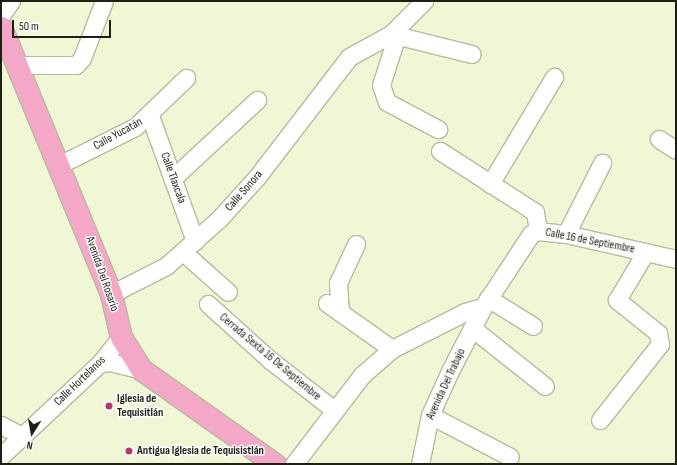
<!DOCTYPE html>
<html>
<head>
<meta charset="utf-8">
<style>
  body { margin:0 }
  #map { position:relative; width:677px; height:465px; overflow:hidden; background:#f0f7d5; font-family:"Sofia Sans Condensed",sans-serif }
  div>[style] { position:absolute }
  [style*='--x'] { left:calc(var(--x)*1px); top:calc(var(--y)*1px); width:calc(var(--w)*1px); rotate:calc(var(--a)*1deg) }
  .roads { filter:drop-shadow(1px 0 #b5bc9c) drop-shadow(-1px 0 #b5bc9c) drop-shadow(0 1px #b5bc9c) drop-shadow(0 -1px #b5bc9c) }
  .minor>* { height:17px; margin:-8.5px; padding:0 8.5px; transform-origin:8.5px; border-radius:8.5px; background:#fff }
  .major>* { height:21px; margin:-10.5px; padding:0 10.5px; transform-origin:10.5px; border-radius:10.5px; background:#f4a7c6 }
  .dots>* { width:11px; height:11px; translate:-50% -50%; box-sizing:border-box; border:2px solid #fff; border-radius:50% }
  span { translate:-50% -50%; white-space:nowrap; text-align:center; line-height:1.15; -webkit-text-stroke:3px #fff; paint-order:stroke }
  .street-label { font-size:12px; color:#1d2013 }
  .poi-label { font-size:12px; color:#1d2013; font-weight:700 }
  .left { translate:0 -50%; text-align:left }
  .frame { position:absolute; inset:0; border:2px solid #1d2013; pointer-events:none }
  .north { position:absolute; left:12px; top:413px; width:40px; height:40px; -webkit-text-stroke:3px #fff; paint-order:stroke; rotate:191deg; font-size:11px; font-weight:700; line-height:16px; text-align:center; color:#1d2013 }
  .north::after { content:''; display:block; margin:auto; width:14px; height:18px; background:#1d2013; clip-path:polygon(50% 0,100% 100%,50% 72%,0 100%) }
  .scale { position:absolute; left:12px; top:20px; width:99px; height:18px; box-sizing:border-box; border:2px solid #1d2013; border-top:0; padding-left:5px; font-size:12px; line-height:14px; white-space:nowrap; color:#1d2013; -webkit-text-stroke:3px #fff; paint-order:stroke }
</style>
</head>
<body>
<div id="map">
  <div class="roads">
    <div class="minor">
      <i style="--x:1;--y:15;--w:17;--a:-54"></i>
      <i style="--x:391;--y:34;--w:83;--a:13.9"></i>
      <i style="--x:397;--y:35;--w:52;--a:107.7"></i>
      <i style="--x:381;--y:85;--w:18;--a:71"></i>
      <i style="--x:387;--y:102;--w:58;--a:27.9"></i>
      <i style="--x:16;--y:65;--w:60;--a:0"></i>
      <i style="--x:76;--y:65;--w:9;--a:-49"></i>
      <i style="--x:82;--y:58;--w:61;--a:-68.9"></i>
      <i style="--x:150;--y:116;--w:133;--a:70.2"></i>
      <i style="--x:659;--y:139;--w:20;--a:33"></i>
      <i style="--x:440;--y:151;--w:113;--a:32.7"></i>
      <i style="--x:535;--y:212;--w:19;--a:81"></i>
      <i style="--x:61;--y:164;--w:83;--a:-26.6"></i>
      <i style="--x:135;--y:127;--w:71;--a:-43.9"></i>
      <i style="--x:173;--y:178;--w:115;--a:-42.9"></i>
      <i style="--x:490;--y:184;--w:125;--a:-59.1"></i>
      <i style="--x:566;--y:234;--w:80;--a:-63.1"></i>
      <i style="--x:183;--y:252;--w:60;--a:41.6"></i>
      <i style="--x:111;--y:294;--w:62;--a:-27"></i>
      <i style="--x:166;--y:266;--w:71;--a:-41.6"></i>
      <i style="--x:219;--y:219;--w:57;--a:-47.9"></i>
      <i style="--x:257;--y:177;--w:151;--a:-52.5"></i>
      <i style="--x:349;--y:57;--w:48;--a:-28.7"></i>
      <i style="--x:391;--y:34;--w:47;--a:-45"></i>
      <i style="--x:488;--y:298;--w:53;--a:31.9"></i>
      <i style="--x:327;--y:303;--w:80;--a:35.3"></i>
      <i style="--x:208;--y:304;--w:84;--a:42.1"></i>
      <i style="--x:270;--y:360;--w:80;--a:37.9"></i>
      <i style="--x:340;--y:312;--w:29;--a:-94"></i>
      <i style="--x:338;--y:283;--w:43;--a:-65.2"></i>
      <i style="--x:472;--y:328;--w:93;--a:38.5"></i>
      <i style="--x:100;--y:363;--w:10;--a:-6"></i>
      <i style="--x:110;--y:362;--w:33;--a:14"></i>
      <i style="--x:430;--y:415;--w:90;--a:27.7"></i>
      <i style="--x:600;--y:420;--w:97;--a:-51.7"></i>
      <i style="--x:660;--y:344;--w:11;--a:-100"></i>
      <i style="--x:658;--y:333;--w:53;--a:-141.2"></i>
      <i style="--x:617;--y:300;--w:55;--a:-59.2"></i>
      <i style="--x:1;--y:425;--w:24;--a:28"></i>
      <i style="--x:1;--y:456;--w:136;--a:-43.2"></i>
      <i style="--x:100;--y:363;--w:33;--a:-51"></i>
      <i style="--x:294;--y:464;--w:112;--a:-52.6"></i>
      <i style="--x:362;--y:375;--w:40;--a:-41"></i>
      <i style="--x:392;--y:349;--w:82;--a:-26.9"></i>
      <i style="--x:465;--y:312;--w:19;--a:-16"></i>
      <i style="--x:420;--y:464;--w:50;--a:-78.5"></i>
      <i style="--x:430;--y:415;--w:51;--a:-65.5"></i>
      <i style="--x:451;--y:369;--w:70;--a:-62.7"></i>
      <i style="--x:483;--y:307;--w:87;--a:-56.7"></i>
      <i style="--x:531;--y:234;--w:8;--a:-23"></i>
      <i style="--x:538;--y:231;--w:28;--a:6"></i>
      <i style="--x:566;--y:234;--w:113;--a:12.8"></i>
    </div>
    <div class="major">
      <i style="--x:1;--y:27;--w:289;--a:67.6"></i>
      <i style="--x:111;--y:294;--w:44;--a:76.9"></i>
      <i style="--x:121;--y:337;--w:39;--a:58"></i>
      <i style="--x:142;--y:370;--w:163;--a:35.3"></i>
    </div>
  </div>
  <div class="dots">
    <i style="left:109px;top:406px;background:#bd3473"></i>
    <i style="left:129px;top:451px;background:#bd3473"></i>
  </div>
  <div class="street-label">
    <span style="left:118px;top:134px;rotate:-29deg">Calle Yucatán</span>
    <span style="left:173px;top:178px;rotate:70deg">Calle Tlaxcala</span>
    <span style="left:244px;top:191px;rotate:-49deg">Calle Sonora</span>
    <span style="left:590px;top:241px;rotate:11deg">Calle 16 de Septiembre</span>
    <span style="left:102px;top:274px;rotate:71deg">Avenida Del Rosario</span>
    <span style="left:270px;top:357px;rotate:40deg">Cerrada Sexta 16 De Septiembre</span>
    <span style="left:80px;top:381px;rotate:-44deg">Calle Hortelanos</span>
    <span style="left:446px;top:384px;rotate:-65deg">Avenida Del Trabajo</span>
  </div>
  <div class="poi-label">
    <span class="left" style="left:117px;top:406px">Iglesia de<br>Tequisitlán</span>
    <span class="left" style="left:137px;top:451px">Antigua Iglesia de Tequisistlán</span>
  </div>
  <div class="frame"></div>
  <div class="north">N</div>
  <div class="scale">50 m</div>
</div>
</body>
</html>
